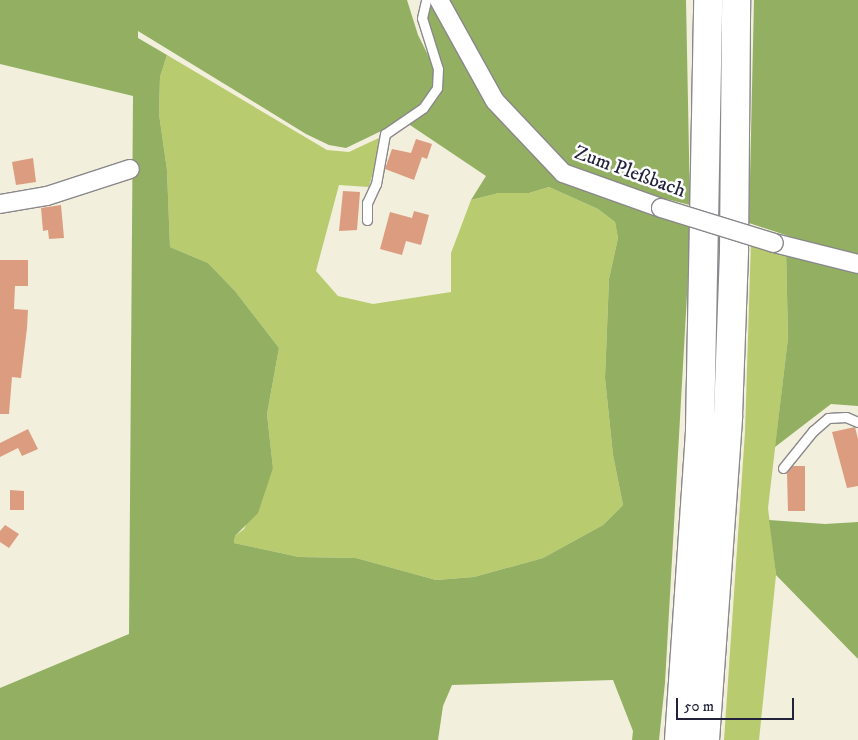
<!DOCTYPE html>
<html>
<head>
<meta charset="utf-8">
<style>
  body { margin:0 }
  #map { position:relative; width:858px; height:740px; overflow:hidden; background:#f2efdc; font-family:"IM FELL DW Pica",serif }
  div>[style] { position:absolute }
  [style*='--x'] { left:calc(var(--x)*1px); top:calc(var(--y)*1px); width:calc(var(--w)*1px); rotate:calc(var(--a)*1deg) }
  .green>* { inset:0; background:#b8cb6f }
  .forest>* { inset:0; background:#92af62 }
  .building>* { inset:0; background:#dc9c80 }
  .roads { filter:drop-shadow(1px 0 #8a888c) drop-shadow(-1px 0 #8a888c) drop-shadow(0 1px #8a888c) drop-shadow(0 -1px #8a888c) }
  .service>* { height:9px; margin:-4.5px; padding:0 4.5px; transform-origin:4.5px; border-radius:4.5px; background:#fff }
  .minor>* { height:18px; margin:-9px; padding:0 9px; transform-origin:9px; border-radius:9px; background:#fff }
  .motorway>* { height:28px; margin:-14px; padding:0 14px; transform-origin:14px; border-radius:14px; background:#fff }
  .bridges { filter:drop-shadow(1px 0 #8a888c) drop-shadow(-1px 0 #8a888c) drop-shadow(0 1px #8a888c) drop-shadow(0 -1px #8a888c) }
  .minor-bridge>* { height:18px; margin:-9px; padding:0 9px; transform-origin:9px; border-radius:9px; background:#fff }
  span { translate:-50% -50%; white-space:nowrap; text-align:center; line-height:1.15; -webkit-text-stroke:5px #fff; paint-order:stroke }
  .street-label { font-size:20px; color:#22223b }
  .scale { position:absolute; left:676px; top:698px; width:118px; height:22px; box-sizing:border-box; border:2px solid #22223b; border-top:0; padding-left:6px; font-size:15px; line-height:18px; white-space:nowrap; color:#22223b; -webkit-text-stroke:4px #fff; paint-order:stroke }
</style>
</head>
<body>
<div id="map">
  <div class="green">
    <i style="clip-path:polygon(167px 55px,327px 150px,349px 152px,383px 136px,369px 187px,339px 185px,316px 271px,338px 296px,373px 304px,451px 292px,451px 253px,471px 200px,499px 193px,529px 193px,549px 187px,598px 209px,615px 222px,618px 238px,609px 279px,605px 378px,613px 455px,623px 505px,603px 525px,543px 558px,474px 577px,436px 580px,356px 558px,299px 557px,234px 543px,235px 536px,244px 529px,273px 468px,267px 414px,279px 348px,235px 291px,208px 263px,170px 247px,167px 170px,159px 114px,160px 77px)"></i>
    <i style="clip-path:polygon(751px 241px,786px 249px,788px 338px,768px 508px,776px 575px,759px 740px,724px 740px,745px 432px)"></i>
  </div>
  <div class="forest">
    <i style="clip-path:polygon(0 0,407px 0,418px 35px,435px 69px,435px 88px,422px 107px,402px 121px,346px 148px,329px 145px,306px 134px,138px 31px,138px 38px,167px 55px,160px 77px,159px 114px,167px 170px,170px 247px,208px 263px,235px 291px,279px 348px,267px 414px,273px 468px,258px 513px,235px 536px,234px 543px,299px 557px,356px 558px,436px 580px,474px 577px,543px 558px,603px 525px,623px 505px,613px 455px,605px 378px,609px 279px,618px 238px,615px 222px,598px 209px,549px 187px,529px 193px,499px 193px,471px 200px,486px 176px,407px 123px,424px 110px,439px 91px,441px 70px,425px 18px,428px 0,433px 0,457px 35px,493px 103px,561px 175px,691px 224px,665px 683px,659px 740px,632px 740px,633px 731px,613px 680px,452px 685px,443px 706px,438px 740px,0 740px,0 688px,129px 634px,133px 96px,0 64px)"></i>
    <i style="clip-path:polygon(443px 0,686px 0,690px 205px,662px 198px,661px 208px,564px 171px,498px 99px)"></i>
    <i style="clip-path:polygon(754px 0,858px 0,858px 259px,749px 223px)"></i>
    <i style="clip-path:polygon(786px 249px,858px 270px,858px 406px,831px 404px,775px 447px,788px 338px)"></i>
    <i style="clip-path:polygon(769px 520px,825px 524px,858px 522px,858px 659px,776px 575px)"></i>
  </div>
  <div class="building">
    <i style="clip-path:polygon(416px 139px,432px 144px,427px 159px,422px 157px,414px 180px,385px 169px,392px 149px,411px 153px)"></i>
    <i style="clip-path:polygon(33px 158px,36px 182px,16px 185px,12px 162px)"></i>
    <i style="clip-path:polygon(343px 191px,360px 192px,357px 230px,339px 231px)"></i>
    <i style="clip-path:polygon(61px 205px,64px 238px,49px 239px,48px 230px,43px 231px,41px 208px)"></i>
    <i style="clip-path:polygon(414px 211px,429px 215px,421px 245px,406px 241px,402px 255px,380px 249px,390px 212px,412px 218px)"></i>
    <i style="clip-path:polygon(0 260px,28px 260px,28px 286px,15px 286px,14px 309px,28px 310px,27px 328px,21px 378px,12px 377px,9px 414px,0 414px)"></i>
    <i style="clip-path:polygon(855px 427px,858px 439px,858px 486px,847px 488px,832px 432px)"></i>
    <i style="clip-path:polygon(28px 429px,38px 449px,22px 456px,18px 448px,0 457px,0 443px)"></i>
    <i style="clip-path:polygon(792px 466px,805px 466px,805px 511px,788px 511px,787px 473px)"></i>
    <i style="clip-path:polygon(10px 490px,24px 491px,24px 510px,10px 510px)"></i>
    <i style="clip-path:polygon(5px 525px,19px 534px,9px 548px,0 542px,0 531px)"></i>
  </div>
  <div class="roads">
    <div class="service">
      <i style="--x:367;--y:220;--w:17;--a:-90"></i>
      <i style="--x:367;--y:203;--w:21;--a:-65"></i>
      <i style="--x:376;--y:184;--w:51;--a:-79.8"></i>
      <i style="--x:385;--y:134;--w:46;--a:-34.4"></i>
      <i style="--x:423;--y:108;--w:24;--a:-55"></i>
      <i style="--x:437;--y:88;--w:19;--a:-87"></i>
      <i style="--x:438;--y:69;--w:53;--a:-107.4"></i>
      <i style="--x:422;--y:18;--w:18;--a:-77"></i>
      <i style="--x:783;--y:468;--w:48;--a:-51"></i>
      <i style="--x:813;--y:431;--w:20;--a:-41"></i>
      <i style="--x:828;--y:418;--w:18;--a:-3"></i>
      <i style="--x:846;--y:417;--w:13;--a:23"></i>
    </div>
    <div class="minor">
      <i style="--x:439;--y:0;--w:115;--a:61"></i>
      <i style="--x:495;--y:101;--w:99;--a:46.6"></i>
      <i style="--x:563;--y:173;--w:104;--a:19.7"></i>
      <i style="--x:0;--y:204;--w:48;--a:-9.7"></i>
      <i style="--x:47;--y:196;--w:87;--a:-18"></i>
      <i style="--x:774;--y:243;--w:87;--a:14"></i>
    </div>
    <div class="motorway">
      <i style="--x:679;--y:740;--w:312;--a:-86.1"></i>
      <i style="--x:700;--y:429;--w:429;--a:-88.9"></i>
      <i style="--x:705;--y:740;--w:325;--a:-85.9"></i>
      <i style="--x:728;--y:416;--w:167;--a:-87.9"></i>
      <i style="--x:734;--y:249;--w:249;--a:-89.5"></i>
    </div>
  </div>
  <div class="bridges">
    <div class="minor-bridge">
      <i style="--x:661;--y:208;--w:118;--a:17.2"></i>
    </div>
  </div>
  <div class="street-label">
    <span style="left:630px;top:172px;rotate:20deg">Zum Pleßbach</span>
  </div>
  <div class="scale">50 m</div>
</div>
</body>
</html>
